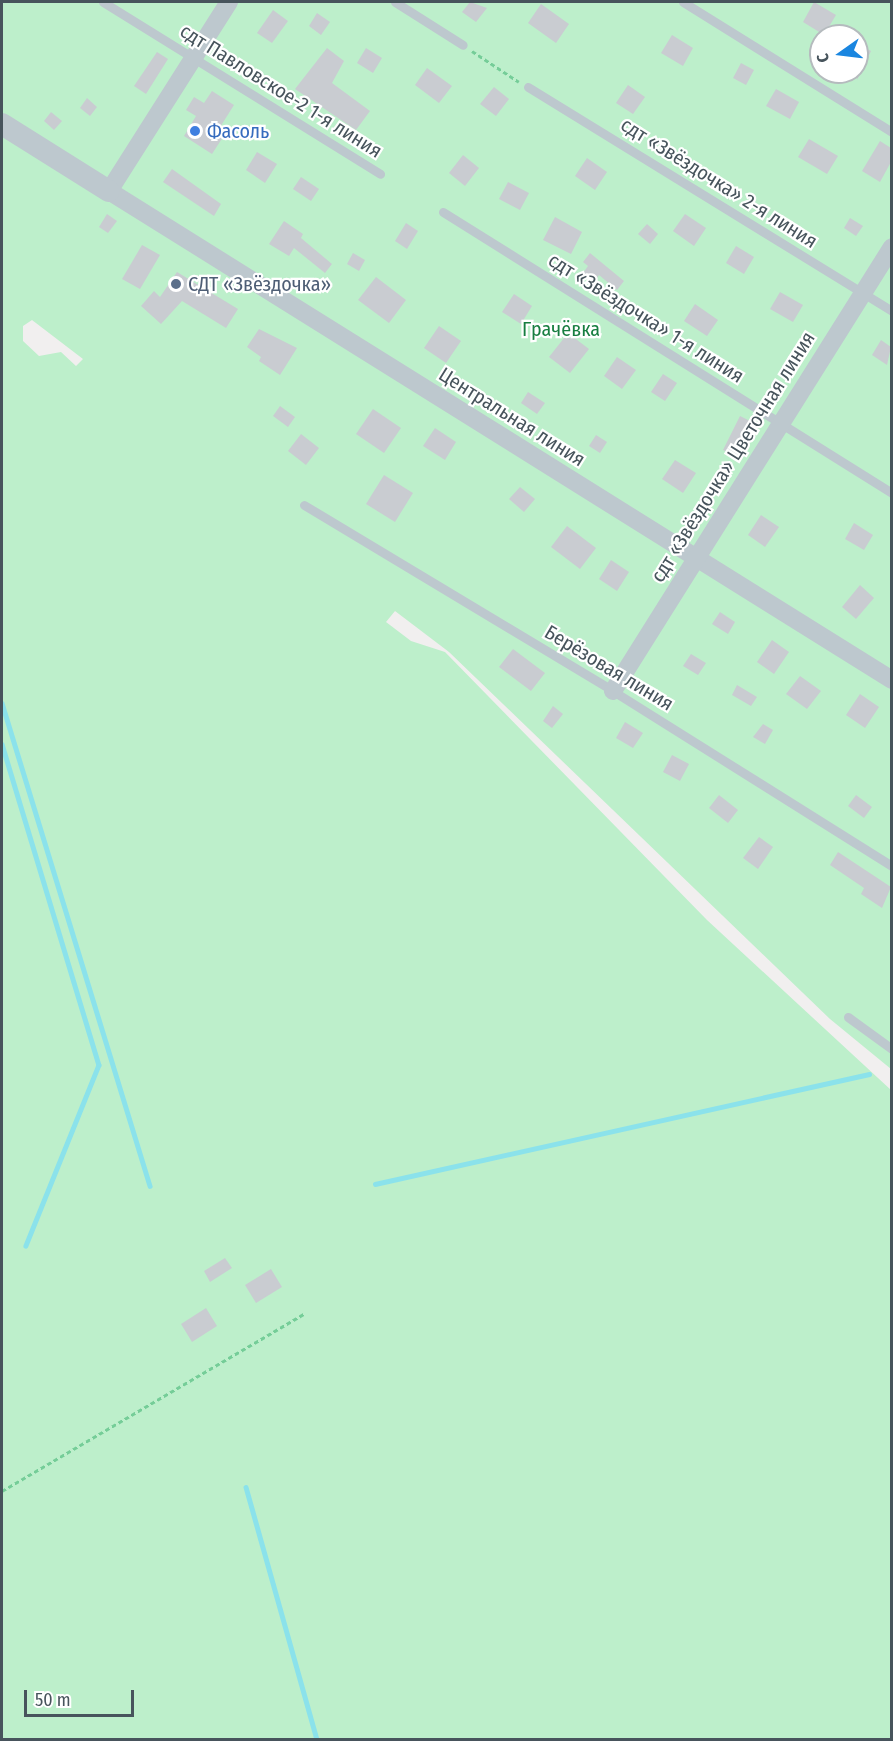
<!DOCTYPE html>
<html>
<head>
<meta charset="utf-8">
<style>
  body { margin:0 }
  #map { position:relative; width:893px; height:1741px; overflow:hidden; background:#f1efef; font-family:"Fira Sans Condensed",sans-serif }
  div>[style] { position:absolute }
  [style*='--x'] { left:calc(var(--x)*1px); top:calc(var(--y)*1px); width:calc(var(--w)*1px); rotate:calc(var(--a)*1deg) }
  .green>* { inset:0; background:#bdefcb }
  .stream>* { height:4.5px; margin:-2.25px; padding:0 2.25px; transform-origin:2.25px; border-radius:2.25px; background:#8be2eb }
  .building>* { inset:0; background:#c9ccd1 }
  .path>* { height:3px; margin-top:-1.5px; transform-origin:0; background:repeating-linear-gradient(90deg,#75cd98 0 4.5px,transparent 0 7.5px) }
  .service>* { height:9px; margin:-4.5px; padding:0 4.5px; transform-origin:4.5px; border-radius:4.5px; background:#bdc8ce }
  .minor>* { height:18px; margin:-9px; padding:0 9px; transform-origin:9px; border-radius:9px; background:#bdc8ce }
  .tertiary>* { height:22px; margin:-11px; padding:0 11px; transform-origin:11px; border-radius:11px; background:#bdc8ce }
  .dots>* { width:16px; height:16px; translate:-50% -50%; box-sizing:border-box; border:3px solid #fff; border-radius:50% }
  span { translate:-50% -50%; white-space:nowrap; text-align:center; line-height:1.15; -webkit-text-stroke:4.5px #fff; paint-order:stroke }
  .street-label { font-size:20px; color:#47545c }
  .shop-label { font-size:20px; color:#366cbe }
  .left { translate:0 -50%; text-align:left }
  .service-label { font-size:20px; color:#4e5e75 }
  .park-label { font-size:20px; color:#177e40 }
  .frame { position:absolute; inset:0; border:3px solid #47545c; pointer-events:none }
  .north { position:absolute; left:809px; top:24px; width:60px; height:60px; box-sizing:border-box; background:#fff; border:2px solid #b5bbbe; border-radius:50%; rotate:256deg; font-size:16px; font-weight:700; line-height:24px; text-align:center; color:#47545c }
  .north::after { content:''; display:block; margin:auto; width:21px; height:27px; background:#1a86e0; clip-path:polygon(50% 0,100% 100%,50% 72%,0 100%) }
  .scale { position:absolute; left:24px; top:1690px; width:110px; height:27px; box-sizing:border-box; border:3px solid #47545c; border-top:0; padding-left:8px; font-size:18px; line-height:21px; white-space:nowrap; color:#47545c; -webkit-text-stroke:4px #fff; paint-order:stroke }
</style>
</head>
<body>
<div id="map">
  <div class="green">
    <i style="clip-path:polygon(evenodd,2px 2px,891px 2px,891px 1069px,830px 1019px,449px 652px,395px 611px,386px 622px,411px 641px,445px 652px,707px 920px,891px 1090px,891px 1739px,2px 1739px,2px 2px,821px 36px,857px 36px,857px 72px,821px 72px,821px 36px,2px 2px,32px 320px,83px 359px,76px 366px,61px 352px,39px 356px,23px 341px,23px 326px,32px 320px)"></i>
  </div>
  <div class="stream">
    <i style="--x:2;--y:703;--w:505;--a:72.96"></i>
    <i style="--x:2;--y:744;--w:335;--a:73.2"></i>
    <i style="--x:99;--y:1065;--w:195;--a:112"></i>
    <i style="--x:375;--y:1184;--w:506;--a:-12.55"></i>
    <i style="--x:246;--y:1487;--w:263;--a:74.3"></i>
  </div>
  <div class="building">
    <i style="clip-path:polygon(470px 2px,487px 8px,476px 22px,462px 12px)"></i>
    <i style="clip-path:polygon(814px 2px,836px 15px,824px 35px,803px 22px)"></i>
    <i style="clip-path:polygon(541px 4px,569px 24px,556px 43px,528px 23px)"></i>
    <i style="clip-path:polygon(273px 10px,288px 21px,272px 43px,257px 33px)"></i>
    <i style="clip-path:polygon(317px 13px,330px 22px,321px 35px,309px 26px)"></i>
    <i style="clip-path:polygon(672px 35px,693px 48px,683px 66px,661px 53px)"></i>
    <i style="clip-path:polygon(857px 44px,871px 51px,857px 80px)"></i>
    <i style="clip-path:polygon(327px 48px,344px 61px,332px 83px,370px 111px,356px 130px,295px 89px)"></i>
    <i style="clip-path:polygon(366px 48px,382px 58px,373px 73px,357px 63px)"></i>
    <i style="clip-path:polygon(157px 52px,168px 59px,146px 94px,134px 86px)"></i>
    <i style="clip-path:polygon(741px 63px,754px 70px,746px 85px,733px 78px)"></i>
    <i style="clip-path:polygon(427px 68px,452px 86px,439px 103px,415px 85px)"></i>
    <i style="clip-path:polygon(628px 85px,645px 97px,633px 114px,616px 103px)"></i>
    <i style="clip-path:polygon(494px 87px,509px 99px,496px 116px,480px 104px)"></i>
    <i style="clip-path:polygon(776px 89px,799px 102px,790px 119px,766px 106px)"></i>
    <i style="clip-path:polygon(212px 91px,234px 105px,217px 132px,223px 137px,212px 154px,184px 136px,196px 116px,186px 110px,194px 97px,204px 103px)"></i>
    <i style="clip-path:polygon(87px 98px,97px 107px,90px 116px,80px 108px)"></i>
    <i style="clip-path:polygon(51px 112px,62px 121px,54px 130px,44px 121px)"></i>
    <i style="clip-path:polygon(809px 139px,838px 156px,827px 174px,798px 157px)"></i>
    <i style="clip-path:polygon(880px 141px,891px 148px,891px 162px,880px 182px,862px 171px)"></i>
    <i style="clip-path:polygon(257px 152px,277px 164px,265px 183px,246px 170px)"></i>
    <i style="clip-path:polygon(463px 155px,479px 168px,465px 186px,449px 173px)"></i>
    <i style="clip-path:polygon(587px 158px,607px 172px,595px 190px,575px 176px)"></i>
    <i style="clip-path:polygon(172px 169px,221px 204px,214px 216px,163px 182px)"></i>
    <i style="clip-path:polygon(301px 177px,319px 189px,311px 201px,293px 189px)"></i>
    <i style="clip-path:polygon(508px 182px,529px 193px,520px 210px,499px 199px)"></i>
    <i style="clip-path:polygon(107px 214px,117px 221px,108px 233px,99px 227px)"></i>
    <i style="clip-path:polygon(685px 214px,706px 228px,694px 246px,673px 231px)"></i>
    <i style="clip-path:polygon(555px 217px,582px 232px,571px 254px,543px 240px)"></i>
    <i style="clip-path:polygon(850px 218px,863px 226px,856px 236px,844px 228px)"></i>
    <i style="clip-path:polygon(284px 221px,303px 234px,301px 238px,332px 264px,325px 273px,294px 248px,289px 256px,269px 244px)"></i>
    <i style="clip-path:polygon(406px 223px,418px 231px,407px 249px,395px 241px)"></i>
    <i style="clip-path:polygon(647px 224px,658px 234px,650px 244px,638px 234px)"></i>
    <i style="clip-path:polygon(142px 245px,160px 255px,140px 289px,122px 279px)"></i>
    <i style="clip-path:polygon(736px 246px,754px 257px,744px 274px,726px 263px)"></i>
    <i style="clip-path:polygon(353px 253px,365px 260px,359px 271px,347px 264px)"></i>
    <i style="clip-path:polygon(590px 253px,624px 281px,617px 290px,599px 275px,595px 281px,583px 273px,588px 266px,583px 262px)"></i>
    <i style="clip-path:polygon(177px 272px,238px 309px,226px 328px,182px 301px,161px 324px,141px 306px,154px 291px,160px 297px)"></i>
    <i style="clip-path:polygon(376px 277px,406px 300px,389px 323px,358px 300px)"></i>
    <i style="clip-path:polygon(780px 292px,803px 305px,793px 322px,770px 309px)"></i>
    <i style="clip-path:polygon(514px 294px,532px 306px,521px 324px,502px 312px)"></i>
    <i style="clip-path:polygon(695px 304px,718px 320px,707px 336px,684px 321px)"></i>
    <i style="clip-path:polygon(439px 326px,461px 341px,446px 363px,424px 348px)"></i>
    <i style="clip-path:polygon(259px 329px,297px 348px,280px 375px,259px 361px,261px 357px,247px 347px)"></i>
    <i style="clip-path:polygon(568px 333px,589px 349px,570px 373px,549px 357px)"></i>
    <i style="clip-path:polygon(881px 340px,891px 347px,887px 365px,872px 355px)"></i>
    <i style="clip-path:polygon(617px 357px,636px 370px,622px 389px,604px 376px)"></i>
    <i style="clip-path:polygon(663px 374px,677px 383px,665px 401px,651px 392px)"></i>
    <i style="clip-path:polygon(528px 392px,545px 403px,537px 414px,521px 403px)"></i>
    <i style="clip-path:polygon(280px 406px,295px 417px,288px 427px,273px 416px)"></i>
    <i style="clip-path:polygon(373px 409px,401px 428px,384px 453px,356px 434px)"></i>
    <i style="clip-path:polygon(740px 416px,756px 424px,739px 458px,723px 450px)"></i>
    <i style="clip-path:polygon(435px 428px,456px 442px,445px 460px,423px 446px)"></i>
    <i style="clip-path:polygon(301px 434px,319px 448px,306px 465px,288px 451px)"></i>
    <i style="clip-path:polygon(596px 435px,607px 442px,600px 453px,589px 446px)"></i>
    <i style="clip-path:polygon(675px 460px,696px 473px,683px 493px,662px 479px)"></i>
    <i style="clip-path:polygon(384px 475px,413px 493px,395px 522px,366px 504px)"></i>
    <i style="clip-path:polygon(520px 487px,535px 499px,524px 512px,509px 499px)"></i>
    <i style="clip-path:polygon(761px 515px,779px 527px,765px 547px,748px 535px)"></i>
    <i style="clip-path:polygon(854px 523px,873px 535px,864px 550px,845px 539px)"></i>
    <i style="clip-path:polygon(567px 526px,596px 548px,580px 569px,551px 547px)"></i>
    <i style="clip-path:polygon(611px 560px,629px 572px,617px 591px,599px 579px)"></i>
    <i style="clip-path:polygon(860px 585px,874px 598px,856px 619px,842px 607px)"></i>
    <i style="clip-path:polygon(720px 612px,735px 622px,728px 634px,712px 624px)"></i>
    <i style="clip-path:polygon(772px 640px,789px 652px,774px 674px,757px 662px)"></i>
    <i style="clip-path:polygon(513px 649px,545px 673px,531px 691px,499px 667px)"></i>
    <i style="clip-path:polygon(691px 654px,706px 663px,698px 675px,683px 666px)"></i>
    <i style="clip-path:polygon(800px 676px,821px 691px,807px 709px,786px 694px)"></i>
    <i style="clip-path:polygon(737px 685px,757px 697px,751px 706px,732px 695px)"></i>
    <i style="clip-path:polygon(860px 694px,879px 707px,865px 728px,846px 715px)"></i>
    <i style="clip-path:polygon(553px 706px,563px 714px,552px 728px,543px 721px)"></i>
    <i style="clip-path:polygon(625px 722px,643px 733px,633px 748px,616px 738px)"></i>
    <i style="clip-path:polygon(763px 724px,773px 730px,765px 744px,753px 737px)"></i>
    <i style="clip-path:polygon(672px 755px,689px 764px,680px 781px,663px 772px)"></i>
    <i style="clip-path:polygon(719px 795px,738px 810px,728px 823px,709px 808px)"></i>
    <i style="clip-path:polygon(856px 795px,872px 807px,864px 818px,848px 806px)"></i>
    <i style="clip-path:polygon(759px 837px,773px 847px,758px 869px,743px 858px)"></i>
    <i style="clip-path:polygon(838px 852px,891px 887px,882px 908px,861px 894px,864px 888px,830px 865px)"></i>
    <i style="clip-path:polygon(225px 1258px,232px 1268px,210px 1282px,204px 1271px)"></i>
    <i style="clip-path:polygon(271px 1269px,282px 1287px,256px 1303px,245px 1285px)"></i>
    <i style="clip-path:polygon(206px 1308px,217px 1326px,192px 1342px,181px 1324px)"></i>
  </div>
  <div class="path">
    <i style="--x:472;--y:51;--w:56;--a:33.4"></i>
    <i style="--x:2;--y:1491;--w:351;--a:-30.4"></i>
  </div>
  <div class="service">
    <i style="--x:103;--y:2;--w:326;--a:31.8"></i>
    <i style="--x:395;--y:2;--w:80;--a:32.3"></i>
    <i style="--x:683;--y:2;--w:246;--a:31.9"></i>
    <i style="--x:528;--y:87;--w:427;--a:31.6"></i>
    <i style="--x:443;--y:212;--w:530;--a:32.04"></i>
    <i style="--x:304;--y:505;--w:361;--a:31"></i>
    <i style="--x:613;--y:691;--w:329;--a:32.1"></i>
    <i style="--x:848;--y:1017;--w:54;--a:36"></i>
  </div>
  <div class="minor">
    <i style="--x:109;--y:191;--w:923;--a:31.99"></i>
    <i style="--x:109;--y:191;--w:224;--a:-57.6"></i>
    <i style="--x:613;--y:691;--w:524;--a:-57.86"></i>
  </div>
  <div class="tertiary">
    <i style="--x:2;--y:124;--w:126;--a:32.1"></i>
  </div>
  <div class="dots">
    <i style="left:195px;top:131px;background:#3f7fe0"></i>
    <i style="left:176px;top:284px;background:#5c6f8a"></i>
  </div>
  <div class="street-label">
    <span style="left:281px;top:91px;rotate:32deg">сдт Павловское-2 1-я линия</span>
    <span style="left:719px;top:183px;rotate:32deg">сдт «Звёздочка» 2-я линия</span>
    <span style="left:646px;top:318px;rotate:32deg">сдт «Звёздочка» 1-я линия</span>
    <span style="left:512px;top:417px;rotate:32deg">Центральная линия</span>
    <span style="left:733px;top:457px;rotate:-58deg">сдт «Звёздочка» Цветочная линия</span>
    <span style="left:609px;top:668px;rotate:31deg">Берёзовая линия</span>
  </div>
  <div class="shop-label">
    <span class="left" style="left:207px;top:131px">Фасоль</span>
  </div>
  <div class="service-label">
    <span class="left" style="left:188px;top:284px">СДТ «Звёздочка»</span>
  </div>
  <div class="park-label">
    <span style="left:561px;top:329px">Грачёвка</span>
  </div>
  <div class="frame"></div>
  <div class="north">С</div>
  <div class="scale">50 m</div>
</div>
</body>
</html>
